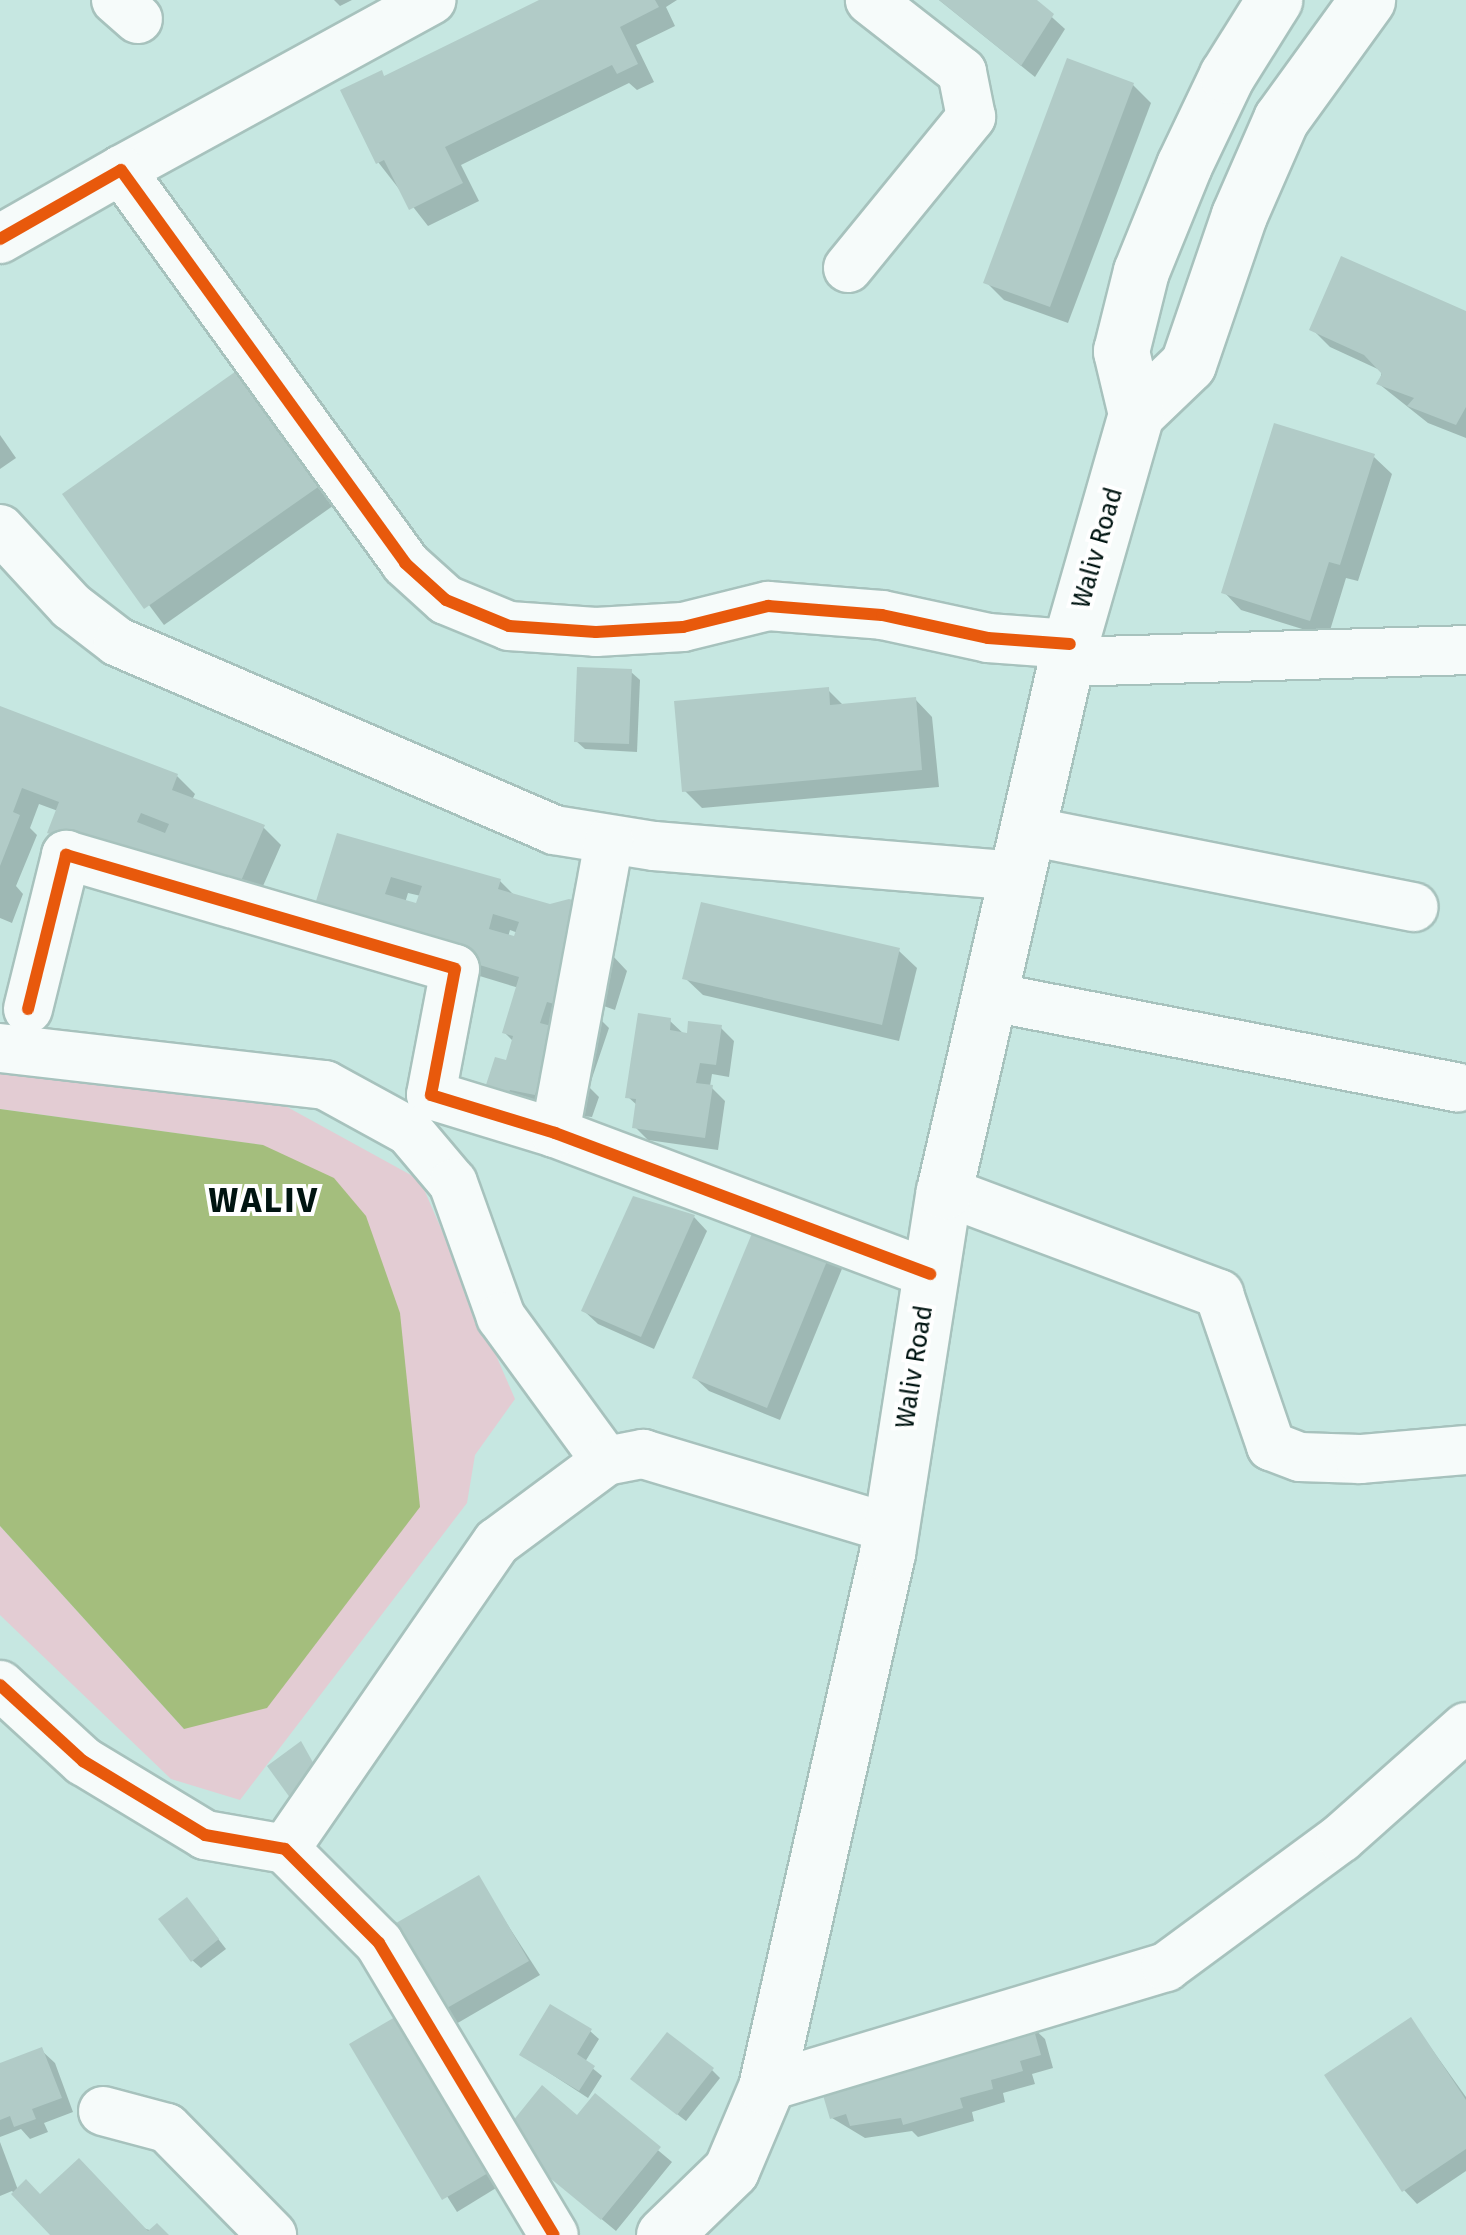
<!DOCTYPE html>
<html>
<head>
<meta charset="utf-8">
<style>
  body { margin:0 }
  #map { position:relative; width:1466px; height:2235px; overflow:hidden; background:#c6e7e1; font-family:"Fira Sans",sans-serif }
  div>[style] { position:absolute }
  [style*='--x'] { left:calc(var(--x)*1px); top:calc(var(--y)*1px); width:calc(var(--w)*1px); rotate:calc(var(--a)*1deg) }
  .green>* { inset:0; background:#e3ccd3 }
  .water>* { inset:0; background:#a4be7d }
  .shadow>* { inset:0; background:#0003 }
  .building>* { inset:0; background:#b1cbc7 }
  .roads { filter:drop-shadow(2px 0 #a7c2bd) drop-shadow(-2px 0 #a7c2bd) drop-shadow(0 2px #a7c2bd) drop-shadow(0 -2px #a7c2bd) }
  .minor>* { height:48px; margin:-24px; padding:0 24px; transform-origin:24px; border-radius:24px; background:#f6fbfa }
  .major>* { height:55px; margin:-27.5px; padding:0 27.5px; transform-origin:27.5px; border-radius:27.5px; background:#f6fbfa }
  .cycleway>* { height:12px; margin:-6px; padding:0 6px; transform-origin:6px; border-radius:6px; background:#e8590c }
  span { translate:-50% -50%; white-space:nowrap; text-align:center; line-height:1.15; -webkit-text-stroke:8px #fff; paint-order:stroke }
  .street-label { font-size:25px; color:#001411 }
  .district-label { font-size:35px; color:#001411; font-weight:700; letter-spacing:2.5px }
</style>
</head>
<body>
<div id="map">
  <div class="green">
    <i style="clip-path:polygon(0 1054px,251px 1087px,420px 1180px,515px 1399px,475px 1455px,467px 1503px,240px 1800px,171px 1779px,0 1615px,0 1526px,184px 1729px,262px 1145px,0 1109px)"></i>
  </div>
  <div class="water">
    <i style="clip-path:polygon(0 1109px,263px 1145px,334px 1178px,366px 1216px,400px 1313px,420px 1507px,267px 1708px,184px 1729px,0 1526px)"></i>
  </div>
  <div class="shadow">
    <i style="clip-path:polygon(334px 0,352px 0,340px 6px)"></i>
    <i style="clip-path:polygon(553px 0,677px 0,666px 7px,675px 26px,636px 45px,654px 82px,637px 90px,629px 83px,461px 165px,479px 201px,428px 226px,378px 162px,386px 78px)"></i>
    <i style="clip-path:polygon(939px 0,1033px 0,1065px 29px,1035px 77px)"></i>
    <i style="clip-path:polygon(1133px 85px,1151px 103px,1068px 323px,1004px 300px,986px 282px)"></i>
    <i style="clip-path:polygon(1466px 314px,1466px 438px,1428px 423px,1379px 384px,1382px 371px,1330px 347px,1312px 329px)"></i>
    <i style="clip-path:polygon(249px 365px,347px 496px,164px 625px,66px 494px)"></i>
    <i style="clip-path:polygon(0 435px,16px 458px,0 469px)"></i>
    <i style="clip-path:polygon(1374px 457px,1392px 474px,1358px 581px,1346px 578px,1328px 637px,1241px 610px,1224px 592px)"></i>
    <i style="clip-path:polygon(631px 672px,640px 680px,637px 752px,585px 749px,576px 741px)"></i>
    <i style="clip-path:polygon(828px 690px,844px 706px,915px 699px,932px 717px,939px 787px,702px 808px,685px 791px)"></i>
    <i style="clip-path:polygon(0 709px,177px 776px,195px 794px,192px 800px,264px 828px,281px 845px,252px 911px,67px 850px,50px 833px,58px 811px,39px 804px,30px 828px,37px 835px,16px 886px,23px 894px,12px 923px,0 918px)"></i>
    <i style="clip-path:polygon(evenodd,339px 836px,500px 881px,515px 896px,550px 907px,600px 912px,618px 929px,612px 955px,627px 971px,615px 1010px,601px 1005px,597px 1016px,609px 1028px,589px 1087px,599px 1097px,592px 1117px,505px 1108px,514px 1042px,505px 1033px,519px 988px,332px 931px,339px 836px,408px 893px,421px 896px,418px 906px,405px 903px,408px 893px,339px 836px,510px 930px,518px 933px,516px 939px,508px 937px,510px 930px)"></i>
    <i style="clip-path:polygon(899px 951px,917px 968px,899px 1041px,703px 995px,685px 978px)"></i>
    <i style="clip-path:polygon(670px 1021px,685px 1035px,721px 1028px,734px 1041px,729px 1077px,712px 1074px,710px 1086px,725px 1101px,718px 1150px,648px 1140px,635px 1127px,638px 1106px,628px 1097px)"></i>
    <i style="clip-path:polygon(694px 1217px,707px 1231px,654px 1349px,598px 1324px,584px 1311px)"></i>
    <i style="clip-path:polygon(762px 1217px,846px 1259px,780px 1420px,709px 1391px,695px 1378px)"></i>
    <i style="clip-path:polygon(478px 1879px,540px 1975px,456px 2024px,442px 2011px)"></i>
    <i style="clip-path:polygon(195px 1909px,226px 1949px,201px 1968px,192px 1960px)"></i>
    <i style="clip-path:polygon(1411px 2020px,1466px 2097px,1466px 2171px,1417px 2204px,1404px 2190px)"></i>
    <i style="clip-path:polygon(1031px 2026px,1045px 2039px,1053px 2068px,1032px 2074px,1035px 2084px,1003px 2093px,1005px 2102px,972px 2112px,974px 2121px,918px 2137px,912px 2131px,865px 2138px,832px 2118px,934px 2054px,944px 2063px)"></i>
    <i style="clip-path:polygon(590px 2031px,599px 2039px,585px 2062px,602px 2076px,588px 2098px,522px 2055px)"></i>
    <i style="clip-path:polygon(352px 2045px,511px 2179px,457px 2212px)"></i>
    <i style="clip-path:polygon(41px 2050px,55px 2063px,73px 2112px,44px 2123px,48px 2132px,30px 2139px,21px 2129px,0 2137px,0 2065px)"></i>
    <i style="clip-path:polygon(712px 2070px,720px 2078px,686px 2121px,642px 2087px)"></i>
    <i style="clip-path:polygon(595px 2097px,672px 2162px,616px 2231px,517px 2149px,578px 2118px)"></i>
    <i style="clip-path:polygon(0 2142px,18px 2190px,166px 2235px,53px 2235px,12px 2191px,0 2196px)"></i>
  </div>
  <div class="building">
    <i style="clip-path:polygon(539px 0,655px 0,659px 7px,620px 27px,638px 64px,617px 74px,612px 65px,445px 147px,463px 183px,409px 210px,384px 160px,376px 164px,340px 90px,382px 70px,384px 76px)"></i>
    <i style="clip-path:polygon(939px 0,1037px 0,1054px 14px,1021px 66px)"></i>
    <i style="clip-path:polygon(1067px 58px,1134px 83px,1050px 307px,983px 283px)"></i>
    <i style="clip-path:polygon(1341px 256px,1466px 311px,1466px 407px,1456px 425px,1407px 406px,1414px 398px,1376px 384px,1382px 374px,1364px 355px,1309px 330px)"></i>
    <i style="clip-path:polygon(249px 362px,331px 478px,144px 609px,62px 494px)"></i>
    <i style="clip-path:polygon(1274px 423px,1375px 454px,1340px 565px,1329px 562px,1310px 621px,1221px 593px)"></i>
    <i style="clip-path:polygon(577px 667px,632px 669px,629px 744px,574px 742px)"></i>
    <i style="clip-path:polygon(829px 687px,830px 705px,916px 697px,922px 770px,682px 792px,674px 701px)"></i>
    <i style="clip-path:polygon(evenodd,0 706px,178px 774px,172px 790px,265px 825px,235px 895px,47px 833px,59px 802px,22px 788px,13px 812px,20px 815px,0 866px,0 706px,141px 813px,169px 824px,165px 833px,137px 822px,141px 813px)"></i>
    <i style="clip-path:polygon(evenodd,337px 833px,501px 879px,498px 889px,550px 904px,569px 899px,601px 909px,546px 1088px,538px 1086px,535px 1095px,510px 1090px,507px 1098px,484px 1091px,495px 1057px,506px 1060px,513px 1036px,502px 1033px,519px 977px,312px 914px,337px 833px,391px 877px,422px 886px,416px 903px,385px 894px,391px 877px,337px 833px,493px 914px,519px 922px,514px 936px,489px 929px,493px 914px,337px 833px,547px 1002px,565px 1007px,559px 1028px,540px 1023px,547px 1002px)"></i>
    <i style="clip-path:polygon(701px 902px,900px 948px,882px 1025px,682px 979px)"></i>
    <i style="clip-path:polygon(638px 1013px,671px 1018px,670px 1030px,687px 1033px,688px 1021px,722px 1025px,716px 1065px,700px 1063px,696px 1083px,713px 1085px,705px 1138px,632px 1128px,636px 1099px,625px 1098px)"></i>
    <i style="clip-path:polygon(633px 1196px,695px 1215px,641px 1337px,581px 1311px)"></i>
    <i style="clip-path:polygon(760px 1214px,834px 1244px,767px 1408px,692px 1378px)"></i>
    <i style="clip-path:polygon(301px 1741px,325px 1784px,296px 1806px,267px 1766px)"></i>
    <i style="clip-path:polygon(479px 1875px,529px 1961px,440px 2012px,391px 1926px)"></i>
    <i style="clip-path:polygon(187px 1897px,219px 1939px,191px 1962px,158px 1919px)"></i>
    <i style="clip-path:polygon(550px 2004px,592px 2029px,577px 2054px,595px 2066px,579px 2091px,519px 2055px)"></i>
    <i style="clip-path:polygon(407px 2010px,500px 2166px,442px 2200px,349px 2044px)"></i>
    <i style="clip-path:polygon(1411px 2017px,1466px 2100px,1466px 2149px,1402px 2192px,1324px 2075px)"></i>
    <i style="clip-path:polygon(1032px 2023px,1041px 2055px,1020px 2061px,1023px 2071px,991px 2080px,993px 2089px,960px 2098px,963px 2108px,903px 2125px,901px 2118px,850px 2126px,846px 2114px,830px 2119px,820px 2085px,935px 2051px,938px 2062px,958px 2056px,955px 2045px)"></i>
    <i style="clip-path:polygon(667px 2032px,714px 2068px,677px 2115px,630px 2079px)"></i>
    <i style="clip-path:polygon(42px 2047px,62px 2098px,32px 2109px,36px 2119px,14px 2127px,10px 2116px,0 2120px,0 2063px)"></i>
    <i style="clip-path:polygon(542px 2085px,577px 2115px,595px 2093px,661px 2147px,601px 2220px,500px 2137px)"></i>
    <i style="clip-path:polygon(79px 2158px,148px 2231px,157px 2223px,169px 2235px,50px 2235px,11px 2194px,26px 2179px,40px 2194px)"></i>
  </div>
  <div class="roads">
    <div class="minor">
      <i style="--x:116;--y:0;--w:29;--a:41"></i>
      <i style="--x:121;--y:170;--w:354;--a:-28.7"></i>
      <i style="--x:0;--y:239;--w:139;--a:-29.7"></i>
      <i style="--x:121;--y:170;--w:485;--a:54.1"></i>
      <i style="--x:405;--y:563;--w:55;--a:42.1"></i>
      <i style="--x:446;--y:600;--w:68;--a:22.4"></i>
      <i style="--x:509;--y:626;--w:87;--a:3.9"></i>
      <i style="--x:596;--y:632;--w:87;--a:-3.3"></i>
      <i style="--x:683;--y:627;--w:88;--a:-13.9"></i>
      <i style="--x:768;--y:606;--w:114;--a:4.5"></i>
      <i style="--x:882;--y:615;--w:108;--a:12.2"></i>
      <i style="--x:988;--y:638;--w:82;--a:4.2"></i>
      <i style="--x:848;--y:268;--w:195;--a:-50.8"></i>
      <i style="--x:971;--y:117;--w:46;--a:-101.3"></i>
      <i style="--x:962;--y:72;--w:117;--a:-142"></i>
      <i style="--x:0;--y:529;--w:105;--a:47.3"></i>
      <i style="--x:71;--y:606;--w:59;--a:37.5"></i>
      <i style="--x:118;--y:642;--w:475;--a:23.3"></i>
      <i style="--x:554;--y:830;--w:101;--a:9.1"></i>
      <i style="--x:654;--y:846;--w:367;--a:4.7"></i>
      <i style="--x:1066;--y:662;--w:400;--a:-1.7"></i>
      <i style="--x:1029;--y:831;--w:392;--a:11.2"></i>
      <i style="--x:992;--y:997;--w:474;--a:11"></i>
      <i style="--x:28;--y:1009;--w:159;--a:-76.1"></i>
      <i style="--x:66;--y:855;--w:405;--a:16.3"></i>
      <i style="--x:455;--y:969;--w:128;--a:100.8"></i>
      <i style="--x:431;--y:1095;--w:130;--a:17"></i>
      <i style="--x:555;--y:1133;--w:401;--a:20.6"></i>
      <i style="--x:0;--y:1048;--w:327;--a:6.5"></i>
      <i style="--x:325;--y:1085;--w:96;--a:28.7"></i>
      <i style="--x:409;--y:1131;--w:68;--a:49.8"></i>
      <i style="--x:453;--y:1183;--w:142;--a:70.3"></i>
      <i style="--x:501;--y:1317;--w:178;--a:53.9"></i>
      <i style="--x:555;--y:1133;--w:297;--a:-79.5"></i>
      <i style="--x:944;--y:1191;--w:294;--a:20.5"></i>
      <i style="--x:1219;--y:1294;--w:161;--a:71.1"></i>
      <i style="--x:1271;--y:1446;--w:31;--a:21"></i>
      <i style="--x:1300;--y:1457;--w:60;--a:1.9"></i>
      <i style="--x:1360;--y:1459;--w:106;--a:-4.9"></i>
      <i style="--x:0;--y:1685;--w:113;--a:42.5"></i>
      <i style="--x:83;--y:1761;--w:143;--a:31.2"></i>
      <i style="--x:205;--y:1835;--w:81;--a:9.9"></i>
      <i style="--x:285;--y:1849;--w:133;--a:45"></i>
      <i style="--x:379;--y:1943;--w:340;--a:59.1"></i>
      <i style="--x:285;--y:1849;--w:373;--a:-55.4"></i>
      <i style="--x:497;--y:1542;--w:136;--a:-36.6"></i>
      <i style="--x:606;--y:1461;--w:38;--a:-11"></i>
      <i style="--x:643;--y:1454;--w:258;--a:16.7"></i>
      <i style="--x:766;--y:2087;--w:418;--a:-16.7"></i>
      <i style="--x:1166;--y:1967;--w:217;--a:-36.4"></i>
      <i style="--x:1341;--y:1838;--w:167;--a:-41.6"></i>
      <i style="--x:103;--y:2111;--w:66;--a:14.9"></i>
      <i style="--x:167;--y:2128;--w:150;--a:45.5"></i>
    </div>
    <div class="major">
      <i style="--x:1136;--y:414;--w:72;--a:-43.9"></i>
      <i style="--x:1188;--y:364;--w:157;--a:-71.1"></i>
      <i style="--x:1239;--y:215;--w:105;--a:-66.4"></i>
      <i style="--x:1281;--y:119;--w:147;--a:-54.1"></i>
      <i style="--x:664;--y:2235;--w:93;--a:-44.1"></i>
      <i style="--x:731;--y:2170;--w:90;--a:-67.1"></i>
      <i style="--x:766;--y:2087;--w:548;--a:-77.23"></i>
      <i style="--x:887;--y:1553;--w:366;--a:-81.1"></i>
      <i style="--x:944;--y:1191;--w:561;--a:-77.03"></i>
      <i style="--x:1070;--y:644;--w:239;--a:-74"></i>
      <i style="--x:1136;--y:414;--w:65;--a:-103.4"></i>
      <i style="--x:1121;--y:351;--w:82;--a:-76"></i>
      <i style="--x:1141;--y:271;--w:114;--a:-67.9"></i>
      <i style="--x:1184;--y:165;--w:100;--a:-64.5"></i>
      <i style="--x:1227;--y:75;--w:89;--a:-57.9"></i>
    </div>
  </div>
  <div class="cycleway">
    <i style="--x:0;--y:239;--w:139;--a:-29.7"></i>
    <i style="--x:121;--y:170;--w:485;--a:54.1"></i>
    <i style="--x:405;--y:563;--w:55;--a:42.1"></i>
    <i style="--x:446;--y:600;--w:68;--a:22.4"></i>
    <i style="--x:509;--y:626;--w:87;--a:3.9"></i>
    <i style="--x:596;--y:632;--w:87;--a:-3.3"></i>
    <i style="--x:683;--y:627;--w:88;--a:-13.9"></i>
    <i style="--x:768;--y:606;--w:114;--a:4.5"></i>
    <i style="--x:882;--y:615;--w:108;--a:12.2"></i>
    <i style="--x:988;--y:638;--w:82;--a:4.2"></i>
    <i style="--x:28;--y:1009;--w:159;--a:-76.1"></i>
    <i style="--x:66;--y:855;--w:405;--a:16.3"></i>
    <i style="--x:455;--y:969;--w:128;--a:100.8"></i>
    <i style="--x:431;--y:1095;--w:130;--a:17"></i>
    <i style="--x:555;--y:1133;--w:401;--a:20.6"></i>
    <i style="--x:0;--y:1685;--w:113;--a:42.5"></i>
    <i style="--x:83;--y:1761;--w:143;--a:31.2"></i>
    <i style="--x:205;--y:1835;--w:81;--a:9.9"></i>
    <i style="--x:285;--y:1849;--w:133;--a:45"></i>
    <i style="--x:379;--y:1943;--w:340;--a:59.1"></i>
  </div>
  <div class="street-label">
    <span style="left:1098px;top:548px;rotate:-74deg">Waliv Road</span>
    <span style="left:915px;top:1367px;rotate:-81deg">Waliv Road</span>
  </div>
  <div class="district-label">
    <span style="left:264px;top:1200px">WALIV</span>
  </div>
</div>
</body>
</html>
